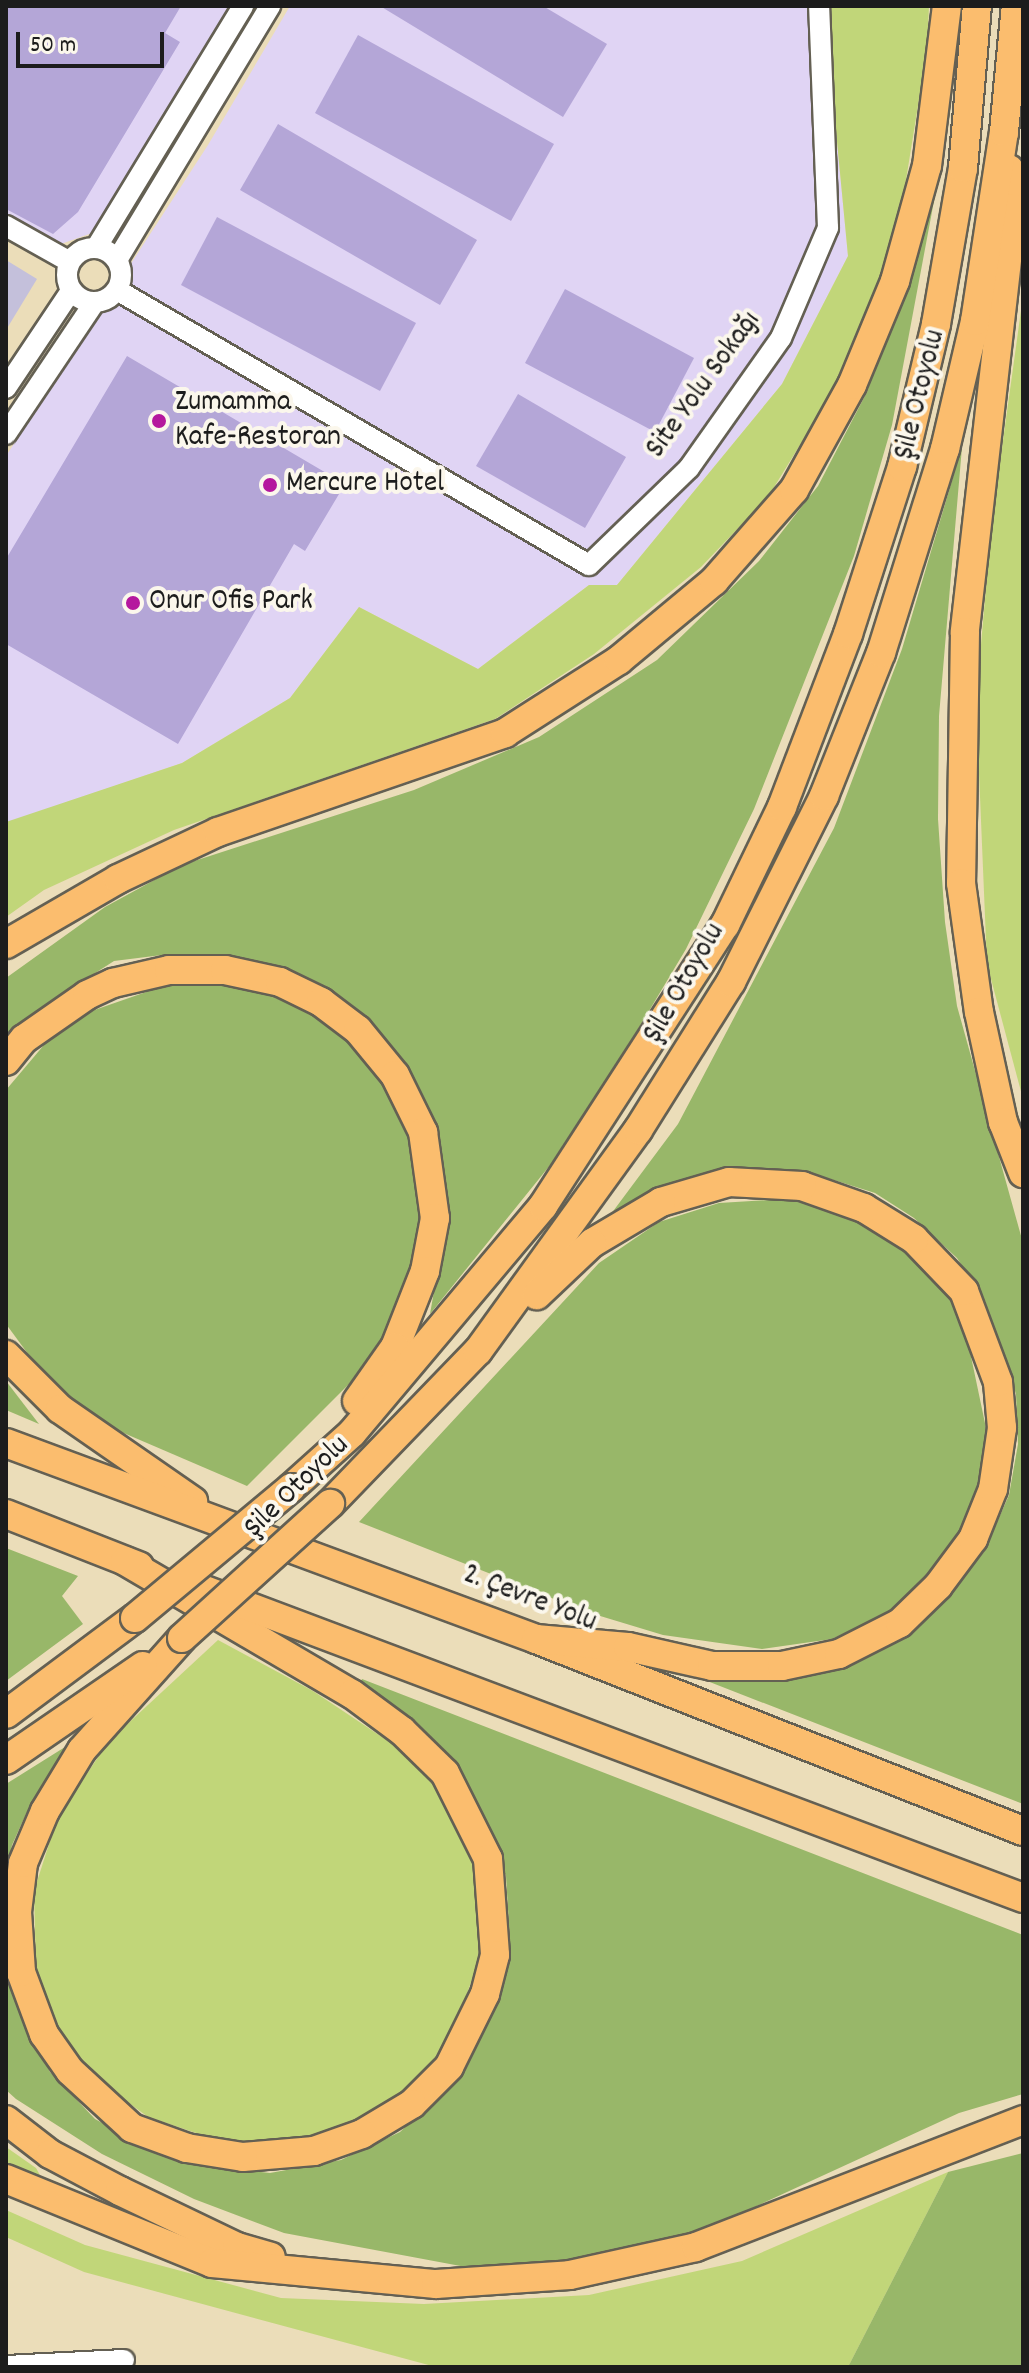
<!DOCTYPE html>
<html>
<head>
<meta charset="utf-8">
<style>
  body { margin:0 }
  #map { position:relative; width:1029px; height:2373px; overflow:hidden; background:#ebddb9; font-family:Dekko,sans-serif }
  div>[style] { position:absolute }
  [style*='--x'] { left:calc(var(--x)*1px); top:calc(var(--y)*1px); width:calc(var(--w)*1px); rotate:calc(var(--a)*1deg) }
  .built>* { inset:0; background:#e0d4f4 }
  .industrial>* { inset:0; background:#c4c0db }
  .green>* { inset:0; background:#c1d679 }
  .forest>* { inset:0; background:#98b769 }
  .building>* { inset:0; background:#b4a6d7 }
  .roads { filter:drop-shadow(2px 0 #646053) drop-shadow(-2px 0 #646053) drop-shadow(0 2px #646053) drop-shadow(0 -2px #646053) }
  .minor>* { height:20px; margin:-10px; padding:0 10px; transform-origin:10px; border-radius:10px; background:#fff }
  .minor>.ring { margin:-10px; padding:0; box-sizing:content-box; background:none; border:20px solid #fff; border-radius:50% }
  .highway>* { height:28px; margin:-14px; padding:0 14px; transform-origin:14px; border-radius:14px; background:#fbbd6e }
  .bridges { filter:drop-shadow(2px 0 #646053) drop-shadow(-2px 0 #646053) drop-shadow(0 2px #646053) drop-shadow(0 -2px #646053) }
  .highway-bridge>* { height:28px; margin:-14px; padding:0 14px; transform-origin:14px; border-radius:14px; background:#fbbd6e }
  .dots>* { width:22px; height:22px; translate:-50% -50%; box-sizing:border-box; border:4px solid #fbf7ec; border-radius:50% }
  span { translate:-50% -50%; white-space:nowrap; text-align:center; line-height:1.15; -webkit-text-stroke:8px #fbf7ec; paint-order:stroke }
  .street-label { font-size:30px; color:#1c1c1c }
  .poi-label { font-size:30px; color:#1c1c1c }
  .left { translate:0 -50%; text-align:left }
  .frame { position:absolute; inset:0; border:8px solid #1c1c1c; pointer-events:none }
  .scale { position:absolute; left:16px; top:32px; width:148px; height:36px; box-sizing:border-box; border:4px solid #1c1c1c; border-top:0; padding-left:10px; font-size:24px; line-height:28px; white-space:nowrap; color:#1c1c1c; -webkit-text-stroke:6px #fbf7ec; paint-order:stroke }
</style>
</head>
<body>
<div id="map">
  <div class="built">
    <i style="clip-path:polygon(6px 6px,229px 6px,92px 233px,61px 244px,6px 215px)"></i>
    <i style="clip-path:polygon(290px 6px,824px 6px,848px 256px,782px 384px,617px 585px,589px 585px,478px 669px,359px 607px,290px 698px,182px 763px,6px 823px,6px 456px,208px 145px)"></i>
  </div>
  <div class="industrial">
    <i style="clip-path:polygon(6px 260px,37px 279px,6px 330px)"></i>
  </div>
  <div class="green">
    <i style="clip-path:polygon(824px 6px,929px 6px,927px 50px,895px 248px,849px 365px,768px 497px,701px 567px,594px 654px,495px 719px,174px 830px,44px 890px,6px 917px,6px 822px,182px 763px,290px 698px,359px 607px,478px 669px,589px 585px,617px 585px,782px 384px,848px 256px)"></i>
    <i style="clip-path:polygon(1023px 296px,1023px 1099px,987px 964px,976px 701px,992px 520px)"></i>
    <i style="clip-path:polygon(218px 1640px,313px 1691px,415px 1759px,449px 1799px,481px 1888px,485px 1943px,448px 2047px,399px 2101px,338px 2132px,279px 2147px,226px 2143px,148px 2117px,103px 2084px,59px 2034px,36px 1970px,34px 1891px,57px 1819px,108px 1742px)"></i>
    <i style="clip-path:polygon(6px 2147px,36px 2168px,41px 2177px,6px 2166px)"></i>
    <i style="clip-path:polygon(948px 2172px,848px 2367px,436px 2367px,84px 2272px,6px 2237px,6px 2210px,85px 2245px,281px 2298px,424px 2304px,589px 2295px,742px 2261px)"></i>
  </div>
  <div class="forest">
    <i style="clip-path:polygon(940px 169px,892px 425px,854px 556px,754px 809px,686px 949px,576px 1133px,430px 1314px,448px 1212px,438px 1132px,399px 1060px,326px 990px,262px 962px,170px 954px,114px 961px,50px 1002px,6px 1043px,6px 978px,105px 907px,182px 865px,414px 790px,539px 737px,657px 660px,759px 561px,818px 486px,867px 392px)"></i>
    <i style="clip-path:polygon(962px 447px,939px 716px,938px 819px,945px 922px,957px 1006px,1023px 1243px,1023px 1804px,702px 1679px,792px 1676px,857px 1660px,935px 1608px,984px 1552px,1009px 1495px,1018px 1444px,1016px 1394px,985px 1301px,957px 1258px,914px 1218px,875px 1193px,821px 1176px,723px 1172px,679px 1181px,611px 1214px,678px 1124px,834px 828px,902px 649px)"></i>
    <i style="clip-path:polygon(172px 983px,240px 986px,294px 1001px,350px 1040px,388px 1083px,414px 1137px,422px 1207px,409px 1284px,372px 1361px,247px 1486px,112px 1428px,45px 1377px,6px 1324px,6px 1090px,49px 1039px,83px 1014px)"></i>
    <i style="clip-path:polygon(785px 1199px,833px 1210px,885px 1231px,919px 1259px,945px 1291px,975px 1343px,969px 1347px,986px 1428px,978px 1495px,945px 1558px,897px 1608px,832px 1639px,762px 1649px,663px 1635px,587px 1612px,359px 1522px,599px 1263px,659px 1222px,719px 1203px)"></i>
    <i style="clip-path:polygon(6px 1381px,39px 1424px,6px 1410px)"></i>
    <i style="clip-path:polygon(6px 1548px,78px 1576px,62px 1596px,83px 1624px,6px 1681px)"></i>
    <i style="clip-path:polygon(362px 1679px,1023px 1935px,1023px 2094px,959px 2113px,698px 2233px,541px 2266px,482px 2270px,284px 2233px,194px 2199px,102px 2154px,16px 2099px,6px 2090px,6px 1916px,21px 2008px,50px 2072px,95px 2119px,150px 2149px,208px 2166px,270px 2173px,341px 2160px,400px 2132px,440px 2095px,473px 2054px,498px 1995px,510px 1942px,506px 1876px,469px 1785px,436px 1745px,360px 1684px)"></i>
    <i style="clip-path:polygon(73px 1742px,26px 1814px,12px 1845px,6px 1881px,6px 1784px)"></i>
    <i style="clip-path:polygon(1023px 2153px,1023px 2367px,848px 2367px,948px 2172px)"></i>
  </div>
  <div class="building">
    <i style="clip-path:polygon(6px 6px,181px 6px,165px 33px,180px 42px,78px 212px,53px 234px,6px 209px)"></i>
    <i style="clip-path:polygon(380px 6px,543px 6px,607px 44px,563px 117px)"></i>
    <i style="clip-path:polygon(358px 35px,554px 144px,511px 221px,315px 113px)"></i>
    <i style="clip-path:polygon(278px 124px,477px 240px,440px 305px,240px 190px)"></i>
    <i style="clip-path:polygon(217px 217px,416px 323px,380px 391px,181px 285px)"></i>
    <i style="clip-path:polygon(565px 289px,694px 358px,655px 432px,525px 363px)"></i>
    <i style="clip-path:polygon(127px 356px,345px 484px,305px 551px,294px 544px,178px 744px,6px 644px,6px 559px)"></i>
    <i style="clip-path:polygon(518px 394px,626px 457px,585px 528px,476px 466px)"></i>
  </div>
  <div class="roads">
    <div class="minor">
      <i style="--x:6;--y:226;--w:73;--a:29.4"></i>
      <i class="ring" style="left:67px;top:248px;width:34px;height:34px"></i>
      <i style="--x:96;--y:248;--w:283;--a:-58.7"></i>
      <i style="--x:117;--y:260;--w:297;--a:-58.9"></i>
      <i style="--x:117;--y:290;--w:546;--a:30.23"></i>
      <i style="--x:589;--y:565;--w:139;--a:-44.1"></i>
      <i style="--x:689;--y:468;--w:159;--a:-54.7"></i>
      <i style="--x:781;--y:338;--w:120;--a:-66.9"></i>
      <i style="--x:828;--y:228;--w:222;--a:-92.3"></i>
      <i style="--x:6;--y:388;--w:117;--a:-56.2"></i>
      <i style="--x:6;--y:434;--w:158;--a:-56.1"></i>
      <i style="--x:6;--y:2366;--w:118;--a:-2.9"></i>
    </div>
    <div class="highway">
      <i style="--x:1009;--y:169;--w:39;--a:84"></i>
      <i style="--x:1013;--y:208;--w:427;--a:96.5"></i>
      <i style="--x:965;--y:632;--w:251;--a:90.9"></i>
      <i style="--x:961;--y:883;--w:130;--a:82.1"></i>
      <i style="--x:979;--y:1012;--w:113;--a:77.7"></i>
      <i style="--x:1003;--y:1122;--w:55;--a:68.6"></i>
      <i style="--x:6;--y:944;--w:129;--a:-30.1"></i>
      <i style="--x:118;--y:879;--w:110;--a:-25.2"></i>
      <i style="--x:218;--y:832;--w:304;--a:-19"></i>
      <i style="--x:505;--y:733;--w:135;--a:-32.6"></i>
      <i style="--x:619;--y:660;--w:124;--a:-39.7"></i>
      <i style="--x:714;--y:581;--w:121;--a:-48.7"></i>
      <i style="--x:794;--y:490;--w:120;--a:-61.1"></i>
      <i style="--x:852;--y:385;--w:113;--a:-67.5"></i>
      <i style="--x:895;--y:281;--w:119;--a:-74.5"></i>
      <i style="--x:927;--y:166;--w:161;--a:-82.9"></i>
      <i style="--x:6;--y:1061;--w:28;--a:-51"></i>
      <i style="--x:24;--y:1039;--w:77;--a:-34.9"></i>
      <i style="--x:87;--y:995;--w:29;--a:-25"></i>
      <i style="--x:113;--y:983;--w:57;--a:-13.1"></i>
      <i style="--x:169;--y:970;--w:56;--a:0"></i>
      <i style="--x:225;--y:970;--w:56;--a:12.3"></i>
      <i style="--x:280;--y:982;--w:46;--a:26"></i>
      <i style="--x:321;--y:1002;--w:46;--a:37.1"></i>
      <i style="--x:358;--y:1030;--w:58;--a:50.6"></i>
      <i style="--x:395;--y:1075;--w:64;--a:63.8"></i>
      <i style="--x:423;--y:1132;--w:87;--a:82.1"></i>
      <i style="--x:435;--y:1218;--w:54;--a:100.7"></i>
      <i style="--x:425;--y:1271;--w:82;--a:111.5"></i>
      <i style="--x:395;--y:1347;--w:66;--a:125.1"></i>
      <i style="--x:6;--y:1355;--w:76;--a:45"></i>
      <i style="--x:60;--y:1409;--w:162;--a:34.7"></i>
      <i style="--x:6;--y:1443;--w:565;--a:20.29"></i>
      <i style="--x:536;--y:1639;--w:523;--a:21.52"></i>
      <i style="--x:291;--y:1488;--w:82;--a:-42"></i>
      <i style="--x:352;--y:1433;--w:297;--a:-49.9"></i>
      <i style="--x:543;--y:1206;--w:335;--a:-57.1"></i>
      <i style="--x:725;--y:925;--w:131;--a:-64.2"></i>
      <i style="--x:782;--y:807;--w:185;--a:-69.1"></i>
      <i style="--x:848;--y:634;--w:176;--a:-72.1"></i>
      <i style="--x:902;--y:467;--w:147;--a:-76.6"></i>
      <i style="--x:936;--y:324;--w:158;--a:-80.2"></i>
      <i style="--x:963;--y:168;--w:163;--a:-85.1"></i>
      <i style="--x:330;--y:1504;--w:213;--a:-46"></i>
      <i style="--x:478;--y:1351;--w:273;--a:-54.1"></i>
      <i style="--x:638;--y:1130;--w:175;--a:-57.9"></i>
      <i style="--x:731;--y:982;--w:208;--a:-63.4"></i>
      <i style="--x:824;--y:796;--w:154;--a:-68.3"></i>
      <i style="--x:881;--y:653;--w:214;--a:-72.6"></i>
      <i style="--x:945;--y:449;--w:131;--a:-76.8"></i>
      <i style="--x:975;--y:321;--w:191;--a:-81.3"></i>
      <i style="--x:1004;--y:132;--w:127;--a:-84.6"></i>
      <i style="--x:6;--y:1514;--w:143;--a:21.4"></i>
      <i style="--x:125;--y:1561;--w:263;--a:30.4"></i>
      <i style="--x:352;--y:1694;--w:62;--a:36.5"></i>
      <i style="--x:402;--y:1731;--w:60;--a:44.3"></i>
      <i style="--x:445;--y:1773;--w:96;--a:63.4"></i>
      <i style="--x:488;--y:1859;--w:96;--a:85.8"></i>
      <i style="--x:495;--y:1955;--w:40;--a:104.4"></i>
      <i style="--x:485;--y:1994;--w:81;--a:116.3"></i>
      <i style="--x:449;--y:2067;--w:52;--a:135"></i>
      <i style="--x:412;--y:2104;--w:58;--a:149"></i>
      <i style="--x:362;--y:2134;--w:51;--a:160.5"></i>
      <i style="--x:314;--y:2151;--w:71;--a:175.2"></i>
      <i style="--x:243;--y:2157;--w:57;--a:-170.9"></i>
      <i style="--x:187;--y:2148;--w:59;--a:-160"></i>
      <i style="--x:132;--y:2128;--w:84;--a:-137.4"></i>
      <i style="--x:70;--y:2071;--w:45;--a:-125.1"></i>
      <i style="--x:44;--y:2034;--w:66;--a:-110.4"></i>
      <i style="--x:21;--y:1972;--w:60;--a:-93.8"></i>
      <i style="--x:17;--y:1912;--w:49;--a:-83"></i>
      <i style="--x:23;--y:1863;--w:56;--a:-67.1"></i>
      <i style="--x:45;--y:1811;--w:71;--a:-58.8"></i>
      <i style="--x:82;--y:1750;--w:150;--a:-48.2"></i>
      <i style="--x:205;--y:1590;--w:874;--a:20.63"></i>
      <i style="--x:536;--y:1639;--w:92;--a:5"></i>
      <i style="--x:628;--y:1647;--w:86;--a:12.7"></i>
      <i style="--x:712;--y:1666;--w:70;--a:0"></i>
      <i style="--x:782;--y:1666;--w:58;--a:-11.9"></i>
      <i style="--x:839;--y:1654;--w:68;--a:-26.9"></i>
      <i style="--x:900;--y:1623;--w:53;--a:-44.2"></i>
      <i style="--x:938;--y:1586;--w:59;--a:-53.3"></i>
      <i style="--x:973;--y:1539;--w:54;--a:-68.2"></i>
      <i style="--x:993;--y:1489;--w:62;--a:-81.6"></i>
      <i style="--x:1002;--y:1428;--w:46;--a:-95"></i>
      <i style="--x:998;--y:1382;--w:97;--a:-110.5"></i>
      <i style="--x:964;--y:1291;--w:72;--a:-133.9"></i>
      <i style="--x:914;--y:1239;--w:59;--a:-148.2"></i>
      <i style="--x:864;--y:1208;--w:66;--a:-160.5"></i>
      <i style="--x:802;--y:1186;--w:73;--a:-176.9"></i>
      <i style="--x:729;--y:1182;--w:71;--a:163.6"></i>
      <i style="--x:661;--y:1202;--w:80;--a:149.3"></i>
      <i style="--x:592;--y:1243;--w:76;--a:136.6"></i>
      <i style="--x:6;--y:1714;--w:161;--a:-36.7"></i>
      <i style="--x:6;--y:1760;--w:166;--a:-34.5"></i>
      <i style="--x:6;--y:2120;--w:56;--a:37.7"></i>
      <i style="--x:50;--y:2154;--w:79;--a:27.9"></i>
      <i style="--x:120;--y:2191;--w:130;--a:25.6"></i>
      <i style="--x:237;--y:2247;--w:35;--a:16"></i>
      <i style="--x:6;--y:2179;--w:222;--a:22.2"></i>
      <i style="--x:212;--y:2263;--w:225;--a:5.4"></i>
      <i style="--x:436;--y:2284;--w:134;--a:-3.8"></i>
      <i style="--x:570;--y:2275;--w:129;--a:-12.5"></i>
      <i style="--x:696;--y:2247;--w:351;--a:-21.2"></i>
    </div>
  </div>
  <div class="bridges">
    <div class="highway-bridge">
      <i style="--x:135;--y:1618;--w:203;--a:-39.8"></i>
      <i style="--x:182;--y:1638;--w:200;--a:-42.2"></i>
    </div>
  </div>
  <div class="dots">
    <i style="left:159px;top:421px;background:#b5179e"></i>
    <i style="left:270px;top:485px;background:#b5179e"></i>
    <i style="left:133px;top:603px;background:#b5179e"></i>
  </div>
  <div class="street-label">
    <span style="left:705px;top:386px;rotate:-54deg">Site Yolu Sokağı</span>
    <span style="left:922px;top:395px;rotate:-76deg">Şile Otoyolu</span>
    <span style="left:686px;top:984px;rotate:-60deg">Şile Otoyolu</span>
    <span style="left:298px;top:1488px;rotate:-44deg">Şile Otoyolu</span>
    <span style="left:529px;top:1600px;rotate:21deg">2. Çevre Yolu</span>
  </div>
  <div class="poi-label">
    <span class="left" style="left:175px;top:421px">Zumamma<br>Kafe-Restoran</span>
    <span class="left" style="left:286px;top:485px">Mercure Hotel</span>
    <span class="left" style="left:149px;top:603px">Onur Ofis Park</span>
  </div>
  <div class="frame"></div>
  <div class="scale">50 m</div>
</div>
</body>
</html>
